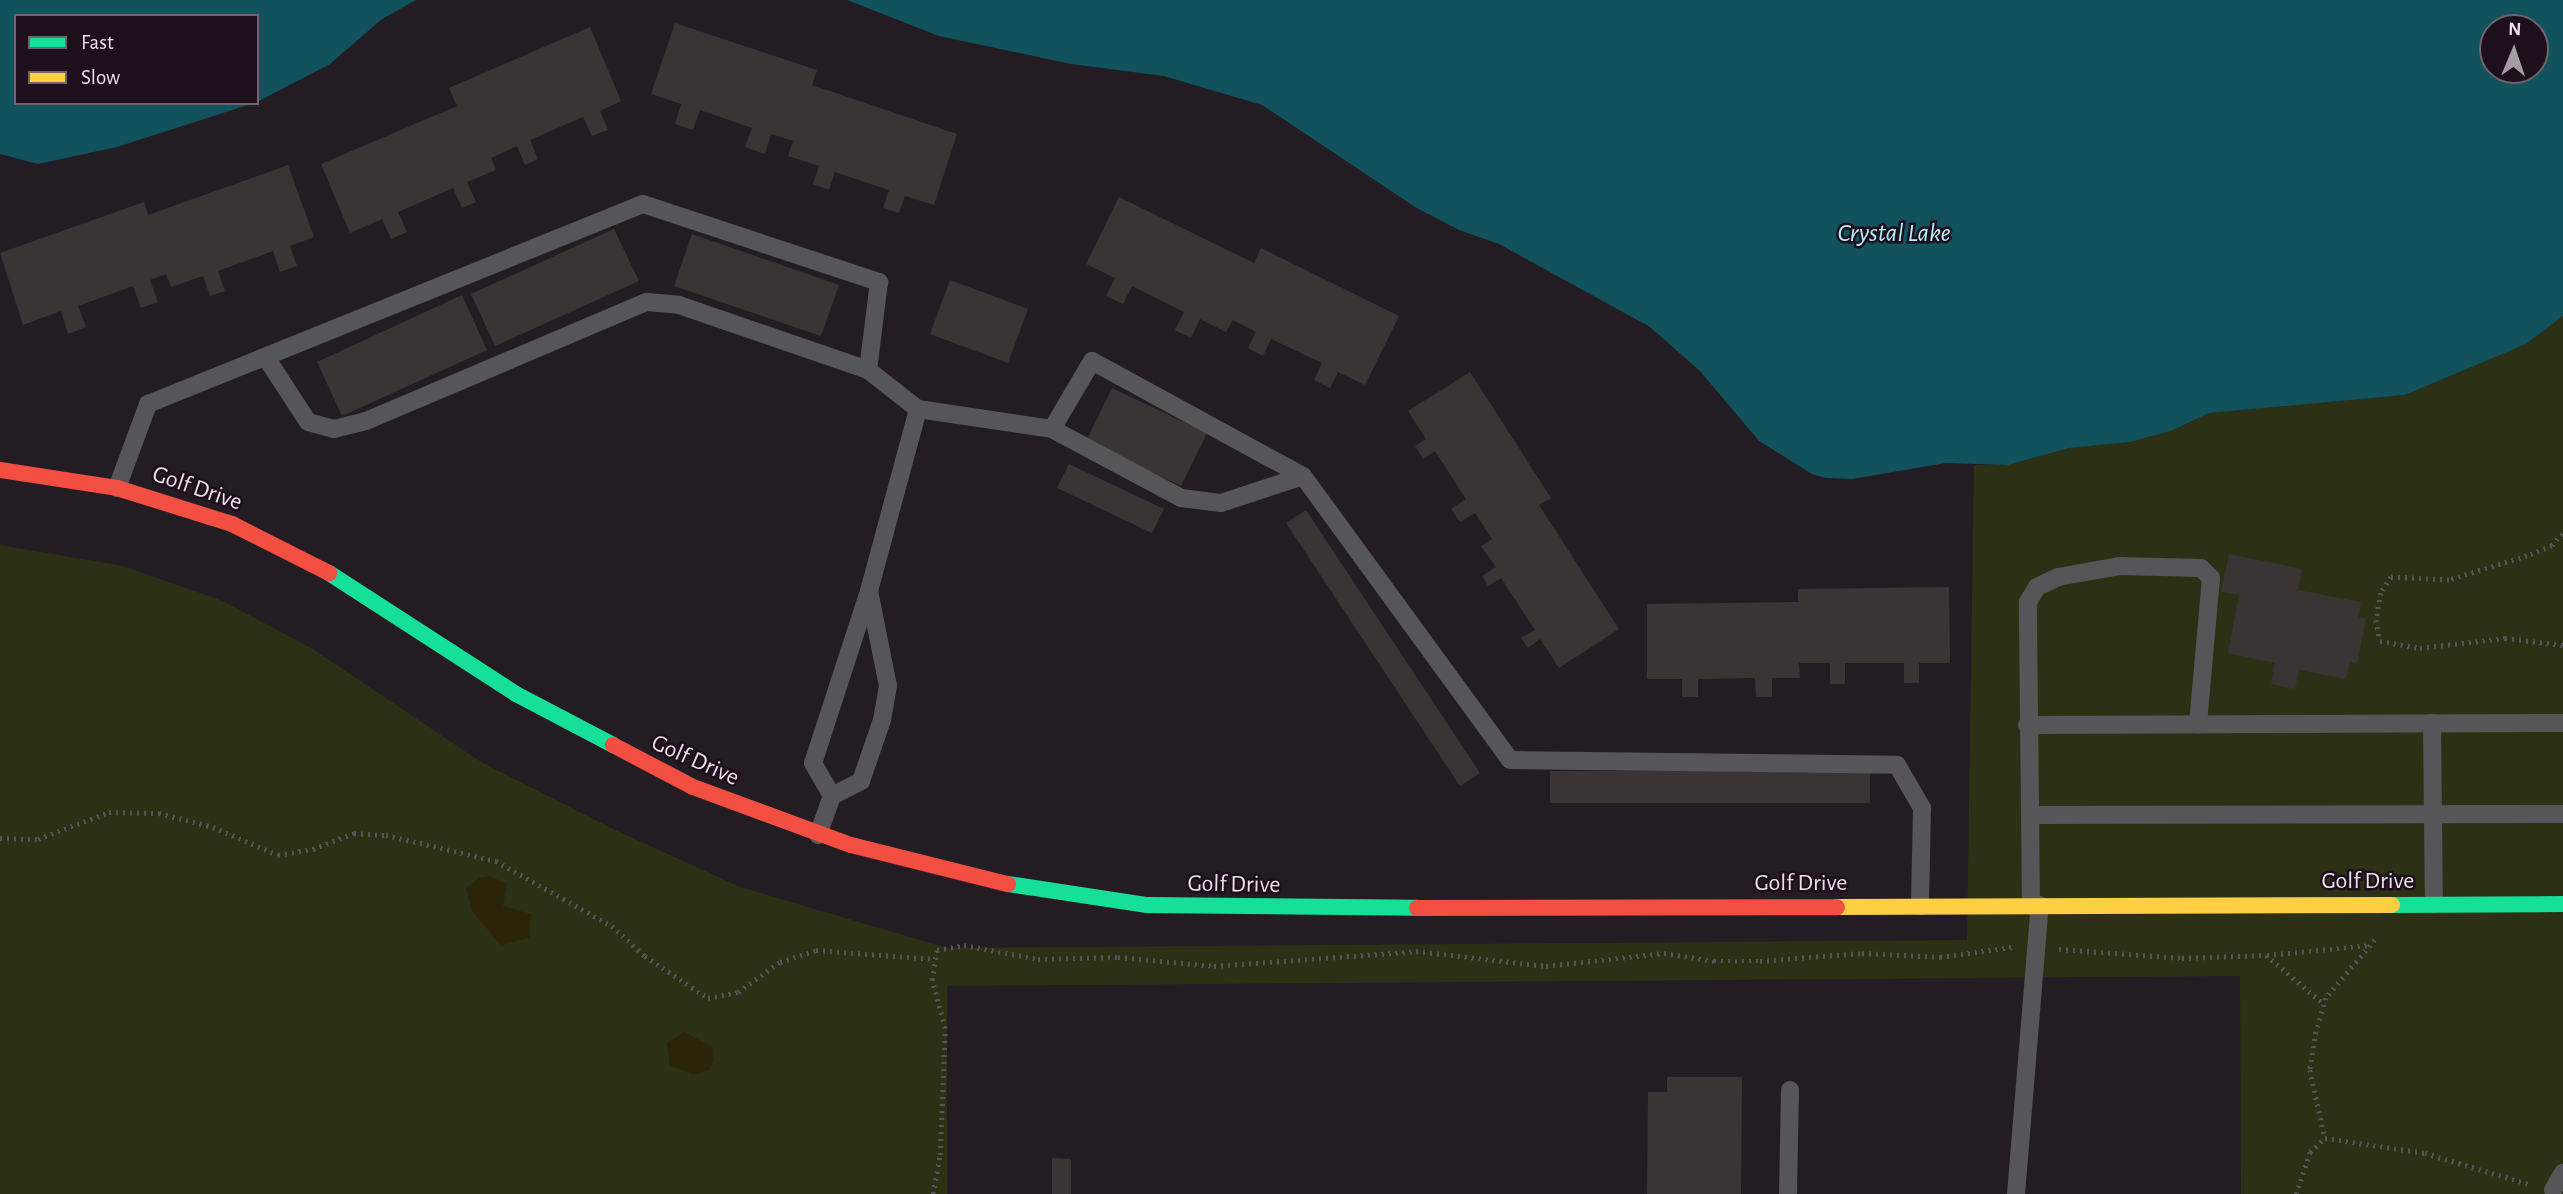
<!DOCTYPE html>
<html>
<head>
<meta charset="utf-8">
<style>
  body { margin:0 }
  #map { position:relative; width:2563px; height:1194px; overflow:hidden; background:#241c23; font-family:"Alegreya Sans",sans-serif }
  div>[style] { position:absolute }
  [style*='--x'] { left:calc(var(--x)*1px); top:calc(var(--y)*1px); width:calc(var(--w)*1px); rotate:calc(var(--a)*1deg) }
  .green>* { inset:0; background:#2c3115 }
  .sand>* { inset:0; background:#2c2408 }
  .water>* { inset:0; background:#11525d }
  .building>* { inset:0; background:#3b3434 }
  .path>* { height:4.5px; margin-top:-2.25px; transform-origin:0; background:repeating-linear-gradient(90deg,#565459 0 2px,transparent 0 7px) }
  .lane>* { height:18px; margin:-9px; padding:0 9px; transform-origin:9px; border-radius:9px; background:#565558 }
  .fast>* { height:16px; margin:-8px; padding:0 8px; transform-origin:8px; border-radius:8px; background:#16e098 }
  .slow>* { height:16px; margin:-8px; padding:0 8px; transform-origin:8px; border-radius:8px; background:#ffcf43 }
  .jam>* { height:16px; margin:-8px; padding:0 8px; transform-origin:8px; border-radius:8px; background:#f24e42 }
  span { translate:-50% -50%; white-space:nowrap; text-align:center; line-height:1.15; -webkit-text-stroke:5px #1d0f1c; paint-order:stroke }
  .street-label { font-size:24px; color:#ebe0ea }
  .water-label { font-size:26px; color:#b5edf9; font-style:italic }
  .legend { position:absolute; left:14px; top:14px; width:245px; height:91px; box-sizing:border-box; background:#1d0f1c; border:2px solid #6f636e; margin:0; padding:9px 12px; list-style:none; font-size:21px; color:#ebe0ea }
  .legend li { display:flex; align-items:center; gap:14px; height:35px }
  .legend b { width:35px; border:2px solid #6f636e }
  .north { position:absolute; left:2479px; top:14px; width:70px; height:70px; box-sizing:border-box; background:#1d0f1c; border:2px solid #6f636e; border-radius:50%; rotate:2deg; font-size:19px; font-weight:700; line-height:28px; text-align:center; color:#ebe0ea }
  .north::after { content:''; display:block; margin:auto; width:24px; height:32px; background:#a59ba4; clip-path:polygon(50% 0,100% 100%,50% 72%,0 100%) }
</style>
</head>
<body>
<div id="map">
  <div class="green">
    <i style="clip-path:polygon(2563px 316px,2563px 1194px,2241px 1194px,2240px 976px,947px 986px,947px 1194px,0 1194px,0 545px,123px 566px,223px 601px,311px 648px,481px 762px,613px 829px,740px 887px,947px 948px,1967px 940px,1974px 465px,2008px 465px,2069px 448px,2130px 442px,2171px 431px,2209px 413px,2405px 395px,2526px 344px)"></i>
  </div>
  <div class="sand">
    <i style="clip-path:polygon(490px 876px,507px 884px,503px 906px,531px 914px,529px 938px,501px 945px,472px 911px,466px 888px,479px 878px)"></i>
    <i style="clip-path:polygon(684px 1032px,713px 1047px,714px 1061px,709px 1070px,693px 1075px,670px 1065px,667px 1043px)"></i>
  </div>
  <div class="water">
    <i style="clip-path:polygon(0 0,416px 0,382px 19px,330px 64px,257px 102px,257px 16px,16px 16px,16px 103px,254px 103px,117px 147px,38px 164px,0 154px)"></i>
    <i style="clip-path:polygon(evenodd,847px 0,2563px 0,2563px 316px,2526px 344px,2405px 395px,2209px 413px,2171px 431px,2130px 442px,2069px 448px,2008px 465px,1946px 463px,1852px 479px,1826px 478px,1812px 474px,1759px 441px,1700px 371px,1650px 327px,1499px 244px,1459px 230px,1415px 207px,1262px 105px,1164px 76px,1071px 64px,939px 36px,847px 0,2493px 28px,2535px 28px,2535px 70px,2493px 70px,2493px 28px)"></i>
  </div>
  <div class="building">
    <i style="clip-path:polygon(675px 23px,817px 70px,812px 85px,957px 134px,934px 205px,905px 196px,899px 213px,883px 208px,889px 190px,835px 172px,829px 190px,813px 184px,819px 166px,788px 156px,793px 141px,771px 134px,765px 154px,745px 147px,752px 128px,700px 110px,693px 130px,675px 124px,681px 104px,651px 94px)"></i>
    <i style="clip-path:polygon(590px 27px,621px 101px,600px 111px,608px 130px,592px 136px,583px 117px,530px 140px,538px 159px,525px 165px,517px 146px,491px 158px,496px 170px,467px 182px,476px 202px,462px 208px,453px 188px,398px 212px,407px 232px,391px 239px,382px 219px,350px 233px,321px 164px,457px 106px,449px 88px)"></i>
    <i style="clip-path:polygon(288px 165px,314px 237px,290px 246px,297px 266px,280px 272px,273px 251px,218px 271px,225px 291px,210px 296px,203px 276px,171px 287px,166px 274px,150px 280px,158px 302px,141px 308px,133px 286px,78px 306px,86px 327px,68px 334px,61px 311px,23px 325px,0 253px,144px 202px,148px 215px)"></i>
    <i style="clip-path:polygon(1119px 197px,1254px 263px,1261px 248px,1399px 316px,1365px 385px,1338px 372px,1330px 388px,1314px 380px,1322px 363px,1271px 339px,1263px 356px,1248px 348px,1256px 332px,1233px 320px,1226px 332px,1200px 319px,1191px 338px,1175px 330px,1184px 312px,1132px 286px,1123px 304px,1106px 296px,1115px 278px,1086px 264px)"></i>
    <i style="clip-path:polygon(614px 229px,639px 281px,495px 346px,471px 294px)"></i>
    <i style="clip-path:polygon(692px 234px,839px 285px,821px 336px,674px 286px)"></i>
    <i style="clip-path:polygon(950px 280px,1028px 309px,1008px 363px,930px 334px)"></i>
    <i style="clip-path:polygon(462px 295px,487px 350px,342px 416px,317px 362px)"></i>
    <i style="clip-path:polygon(1470px 372px,1551px 498px,1539px 505px,1619px 629px,1559px 668px,1540px 639px,1528px 648px,1521px 638px,1535px 630px,1501px 578px,1488px 586px,1482px 576px,1496px 567px,1481px 546px,1492px 539px,1475px 513px,1460px 522px,1451px 509px,1466px 499px,1435px 451px,1423px 459px,1415px 446px,1426px 439px,1408px 411px)"></i>
    <i style="clip-path:polygon(1112px 388px,1207px 433px,1181px 486px,1086px 441px)"></i>
    <i style="clip-path:polygon(1069px 464px,1164px 509px,1152px 533px,1057px 488px)"></i>
    <i style="clip-path:polygon(1306px 510px,1480px 773px,1460px 786px,1286px 523px)"></i>
    <i style="clip-path:polygon(2229px 554px,2302px 569px,2298px 590px,2361px 602px,2358px 617px,2366px 618px,2357px 664px,2350px 662px,2346px 679px,2299px 670px,2295px 689px,2271px 684px,2275px 663px,2228px 653px,2239px 595px,2221px 592px)"></i>
    <i style="clip-path:polygon(1949px 587px,1950px 663px,1919px 663px,1919px 683px,1904px 683px,1904px 663px,1845px 663px,1845px 684px,1830px 684px,1830px 663px,1799px 663px,1800px 678px,1772px 678px,1772px 697px,1756px 697px,1755px 678px,1698px 679px,1698px 697px,1682px 697px,1682px 679px,1647px 679px,1647px 604px,1798px 602px,1798px 589px)"></i>
    <i style="clip-path:polygon(1870px 770px,1870px 803px,1550px 803px,1550px 771px)"></i>
    <i style="clip-path:polygon(1667px 1077px,1742px 1077px,1741px 1194px,1647px 1194px,1648px 1092px,1667px 1092px)"></i>
    <i style="clip-path:polygon(1052px 1158px,1071px 1159px,1071px 1194px,1052px 1194px)"></i>
  </div>
  <div class="path">
    <i style="--x:2563;--y:534;--w:16;--a:133"></i>
    <i style="--x:2552;--y:546;--w:27;--a:158"></i>
    <i style="--x:2527;--y:556;--w:82;--a:162.9"></i>
    <i style="--x:2449;--y:580;--w:58;--a:-177"></i>
    <i style="--x:2391;--y:577;--w:19;--a:122"></i>
    <i style="--x:2381;--y:593;--w:27;--a:100"></i>
    <i style="--x:2376;--y:620;--w:21;--a:79"></i>
    <i style="--x:2380;--y:641;--w:41;--a:9.9"></i>
    <i style="--x:2420;--y:648;--w:86;--a:-6.7"></i>
    <i style="--x:2505;--y:638;--w:58;--a:6.9"></i>
    <i style="--x:0;--y:838;--w:38;--a:2"></i>
    <i style="--x:38;--y:839;--w:76;--a:-20.8"></i>
    <i style="--x:109;--y:812;--w:50;--a:1.1"></i>
    <i style="--x:159;--y:813;--w:56;--a:14.5"></i>
    <i style="--x:213;--y:827;--w:71;--a:23.3"></i>
    <i style="--x:278;--y:855;--w:36;--a:-10"></i>
    <i style="--x:313;--y:849;--w:44;--a:-21.3"></i>
    <i style="--x:354;--y:833;--w:32;--a:4"></i>
    <i style="--x:386;--y:835;--w:113;--a:13.3"></i>
    <i style="--x:496;--y:861;--w:133;--a:29.3"></i>
    <i style="--x:612;--y:926;--w:45;--a:42.3"></i>
    <i style="--x:645;--y:956;--w:76;--a:33.7"></i>
    <i style="--x:708;--y:998;--w:31;--a:-11"></i>
    <i style="--x:738;--y:992;--w:52;--a:-35.5"></i>
    <i style="--x:780;--y:962;--w:38;--a:-18"></i>
    <i style="--x:816;--y:950;--w:116;--a:4.4"></i>
    <i style="--x:2375;--y:940;--w:76;--a:130.2"></i>
    <i style="--x:2326;--y:998;--w:35;--a:106"></i>
    <i style="--x:2316;--y:1032;--w:38;--a:99"></i>
    <i style="--x:2310;--y:1070;--w:70;--a:77.6"></i>
    <i style="--x:2325;--y:1138;--w:101;--a:8.5"></i>
    <i style="--x:2425;--y:1153;--w:112;--a:16.7"></i>
    <i style="--x:2059;--y:949;--w:123;--a:4.2"></i>
    <i style="--x:2182;--y:958;--w:84;--a:-2"></i>
    <i style="--x:2266;--y:955;--w:76;--a:40.2"></i>
    <i style="--x:2267;--y:955;--w:103;--a:-5.5"></i>
    <i style="--x:933;--y:1194;--w:40;--a:-80"></i>
    <i style="--x:940;--y:1155;--w:127;--a:-87.7"></i>
    <i style="--x:945;--y:1028;--w:50;--a:-105.2"></i>
    <i style="--x:932;--y:980;--w:30;--a:-81"></i>
    <i style="--x:937;--y:950;--w:27;--a:-10"></i>
    <i style="--x:964;--y:945;--w:75;--a:10.7"></i>
    <i style="--x:1038;--y:959;--w:80;--a:-1.4"></i>
    <i style="--x:1118;--y:957;--w:96;--a:5.4"></i>
    <i style="--x:1214;--y:966;--w:203;--a:-4.2"></i>
    <i style="--x:1416;--y:951;--w:131;--a:6.6"></i>
    <i style="--x:1546;--y:966;--w:119;--a:-6.3"></i>
    <i style="--x:1664;--y:953;--w:51;--a:9.1"></i>
    <i style="--x:1714;--y:961;--w:46;--a:0"></i>
    <i style="--x:1760;--y:961;--w:102;--a:-4.5"></i>
    <i style="--x:1862;--y:953;--w:78;--a:2.9"></i>
    <i style="--x:1940;--y:957;--w:73;--a:-7.9"></i>
    <i style="--x:2296;--y:1194;--w:44;--a:-71.6"></i>
    <i style="--x:2310;--y:1152;--w:21;--a:-43"></i>
  </div>
  <div class="lane">
    <i style="--x:267;--y:359;--w:75;--a:56.9"></i>
    <i style="--x:308;--y:422;--w:27;--a:15"></i>
    <i style="--x:334;--y:429;--w:33;--a:-14"></i>
    <i style="--x:366;--y:421;--w:305;--a:-23"></i>
    <i style="--x:647;--y:302;--w:32;--a:5"></i>
    <i style="--x:679;--y:305;--w:200;--a:19"></i>
    <i style="--x:1052;--y:429;--w:146;--a:28.1"></i>
    <i style="--x:1181;--y:498;--w:40;--a:7.1"></i>
    <i style="--x:1221;--y:503;--w:86;--a:-18.2"></i>
    <i style="--x:117;--y:488;--w:90;--a:-69.7"></i>
    <i style="--x:148;--y:404;--w:534;--a:-22"></i>
    <i style="--x:643;--y:204;--w:249;--a:18.3"></i>
    <i style="--x:879;--y:282;--w:89;--a:97.1"></i>
    <i style="--x:868;--y:370;--w:63;--a:38"></i>
    <i style="--x:918;--y:409;--w:135;--a:8.5"></i>
    <i style="--x:1052;--y:429;--w:79;--a:-59.5"></i>
    <i style="--x:1092;--y:361;--w:240;--a:28.6"></i>
    <i style="--x:1303;--y:476;--w:351;--a:53.9"></i>
    <i style="--x:1510;--y:760;--w:387;--a:0.7"></i>
    <i style="--x:1897;--y:765;--w:50;--a:59.8"></i>
    <i style="--x:1922;--y:808;--w:98;--a:91.2"></i>
    <i style="--x:869;--y:591;--w:188;--a:-74.9"></i>
    <i style="--x:2432;--y:723;--w:181;--a:89.4"></i>
    <i style="--x:2027;--y:725;--w:536;--a:-0.21"></i>
    <i style="--x:2033;--y:815;--w:530;--a:-0.11"></i>
    <i style="--x:818;--y:835;--w:41;--a:-70.3"></i>
    <i style="--x:832;--y:796;--w:33;--a:-27"></i>
    <i style="--x:861;--y:781;--w:65;--a:-71"></i>
    <i style="--x:882;--y:720;--w:35;--a:-80"></i>
    <i style="--x:888;--y:686;--w:97;--a:-101.3"></i>
    <i style="--x:869;--y:591;--w:181;--a:108"></i>
    <i style="--x:813;--y:763;--w:38;--a:60"></i>
    <i style="--x:2031;--y:906;--w:304;--a:-90.6"></i>
    <i style="--x:2028;--y:602;--w:17;--a:-59"></i>
    <i style="--x:2037;--y:587;--w:23;--a:-25"></i>
    <i style="--x:2058;--y:577;--w:62;--a:-10.2"></i>
    <i style="--x:2119;--y:566;--w:82;--a:1.4"></i>
    <i style="--x:2201;--y:568;--w:14;--a:45"></i>
    <i style="--x:2211;--y:578;--w:147;--a:95.1"></i>
    <i style="--x:2553;--y:1190;--w:20;--a:-60"></i>
    <i style="--x:1788;--y:1194;--w:104;--a:-88.9"></i>
    <i style="--x:2016;--y:1194;--w:290;--a:-85.3"></i>
  </div>
  <div class="fast">
    <i style="--x:329;--y:573;--w:223;--a:32.9"></i>
    <i style="--x:516;--y:694;--w:110;--a:27.7"></i>
    <i style="--x:1008;--y:884;--w:141;--a:8.6"></i>
    <i style="--x:1147;--y:905;--w:270;--a:0.6"></i>
    <i style="--x:2392;--y:905;--w:171;--a:-0.3"></i>
  </div>
  <div class="slow">
    <i style="--x:1837;--y:907;--w:555;--a:-0.21"></i>
  </div>
  <div class="jam">
    <i style="--x:0;--y:470;--w:118;--a:8.7"></i>
    <i style="--x:117;--y:488;--w:121;--a:17.4"></i>
    <i style="--x:232;--y:524;--w:109;--a:26.8"></i>
    <i style="--x:613;--y:745;--w:90;--a:27.7"></i>
    <i style="--x:693;--y:787;--w:168;--a:20.2"></i>
    <i style="--x:851;--y:845;--w:162;--a:14"></i>
    <i style="--x:1417;--y:908;--w:420;--a:-0.1"></i>
  </div>
  <div class="street-label">
    <span style="left:197px;top:489px;rotate:19deg">Golf Drive</span>
    <span style="left:695px;top:761px;rotate:24deg">Golf Drive</span>
    <span style="left:2368px;top:882px">Golf Drive</span>
    <span style="left:1801px;top:884px">Golf Drive</span>
    <span style="left:1234px;top:885px;rotate:1deg">Golf Drive</span>
  </div>
  <div class="water-label">
    <span style="left:1894px;top:234px">Crystal Lake</span>
  </div>
  <ul class="legend">
  <li><b style="height:9px;background:#16e098"></b>Fast</li>
  <li><b style="height:9px;background:#ffcf43"></b>Slow</li>
  </ul>
  <div class="north">N</div>
</div>
</body>
</html>
